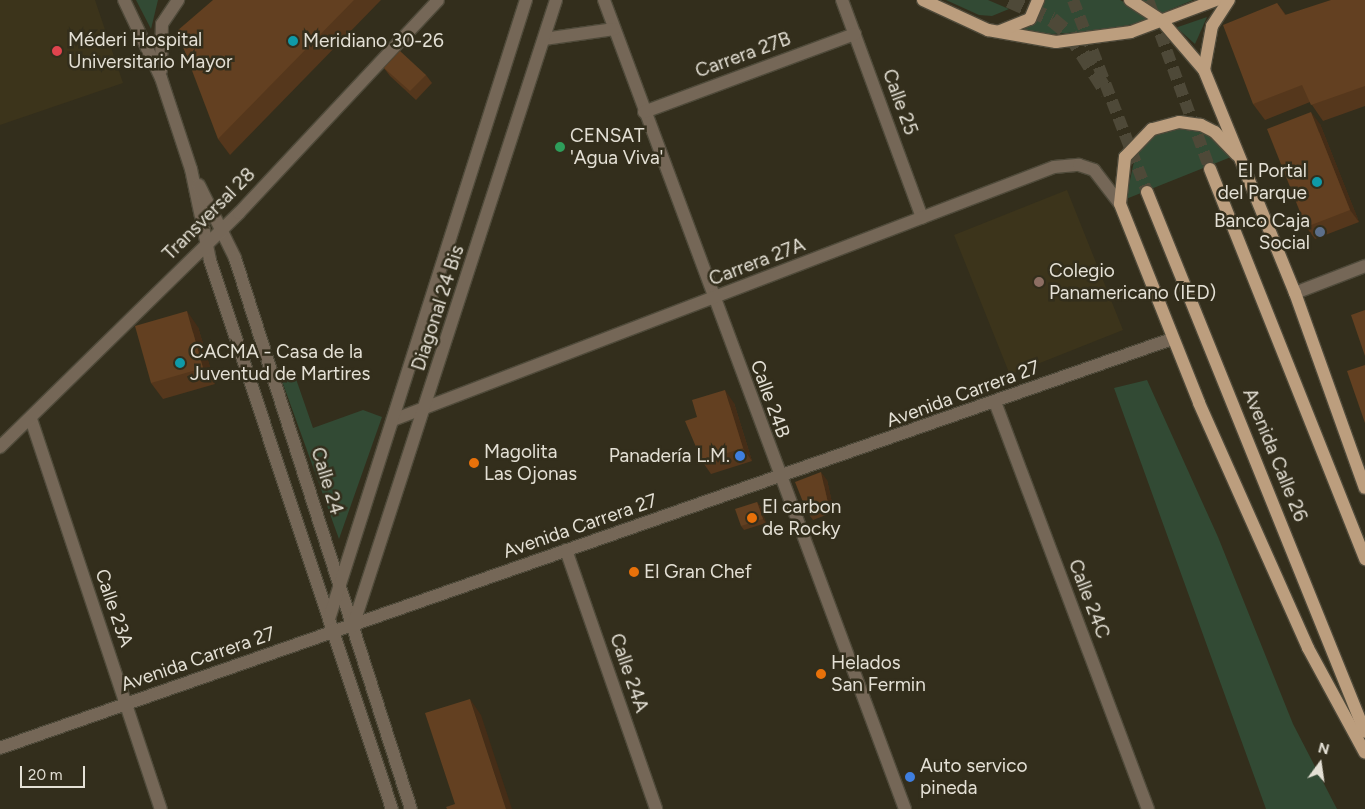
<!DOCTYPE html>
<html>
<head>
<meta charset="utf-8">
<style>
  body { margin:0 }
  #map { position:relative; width:1365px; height:809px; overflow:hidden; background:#332e1c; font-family:Figtree,sans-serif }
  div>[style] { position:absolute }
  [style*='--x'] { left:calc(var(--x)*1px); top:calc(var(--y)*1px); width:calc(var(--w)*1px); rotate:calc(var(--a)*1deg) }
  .built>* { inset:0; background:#3c341b }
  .green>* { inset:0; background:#324a34 }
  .major-tunnel>* { height:12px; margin-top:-6px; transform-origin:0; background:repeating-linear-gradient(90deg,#4e4938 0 12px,transparent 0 18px) }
  .highway-tunnel>* { height:15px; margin-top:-7.5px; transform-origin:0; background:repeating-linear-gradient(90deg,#4e4938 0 15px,transparent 0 23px) }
  .roads { filter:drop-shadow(1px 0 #4f4a3a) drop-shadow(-1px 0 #4f4a3a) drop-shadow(0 1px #4f4a3a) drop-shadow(0 -1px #4f4a3a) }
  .minor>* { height:12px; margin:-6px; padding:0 6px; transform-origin:6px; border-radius:6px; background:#756757 }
  .major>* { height:12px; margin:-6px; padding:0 6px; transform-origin:6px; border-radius:6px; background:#bc9e7e }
  .wall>* { inset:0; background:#55371c }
  .shaded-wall>* { inset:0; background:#452d17 }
  .building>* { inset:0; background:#634021 }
  .dots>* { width:14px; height:14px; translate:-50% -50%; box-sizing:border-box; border:2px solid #332e1c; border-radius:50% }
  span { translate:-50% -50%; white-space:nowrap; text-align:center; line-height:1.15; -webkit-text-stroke:5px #332e1c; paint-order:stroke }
  .poi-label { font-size:19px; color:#e4e0d5 }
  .left { translate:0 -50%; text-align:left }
  .right { translate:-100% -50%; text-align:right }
  .street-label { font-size:19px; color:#e4e0d5 }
  .north { position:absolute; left:1295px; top:739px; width:50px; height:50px; -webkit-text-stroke:4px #332e1c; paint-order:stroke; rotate:14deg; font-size:14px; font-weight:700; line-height:20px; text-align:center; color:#e4e0d5 }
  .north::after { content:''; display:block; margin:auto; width:18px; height:22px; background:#e4e0d5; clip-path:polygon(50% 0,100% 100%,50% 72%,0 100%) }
  .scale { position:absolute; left:20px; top:766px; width:65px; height:22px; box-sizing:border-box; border:2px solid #e4e0d5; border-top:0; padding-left:6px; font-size:15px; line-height:18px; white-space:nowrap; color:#e4e0d5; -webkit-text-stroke:4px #332e1c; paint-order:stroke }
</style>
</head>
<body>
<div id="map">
  <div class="built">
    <i style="clip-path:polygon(0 0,95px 0,123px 83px,0 125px)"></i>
    <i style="clip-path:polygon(1067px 190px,1123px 330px,1010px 375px,954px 235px)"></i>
  </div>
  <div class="green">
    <i style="clip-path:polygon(136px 0,158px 0,151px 29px)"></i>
    <i style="clip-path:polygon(946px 0,988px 0,1009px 9px,992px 16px,979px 15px)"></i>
    <i style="clip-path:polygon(1042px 0,1120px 0,1149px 15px,1149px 21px,1097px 31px,1052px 34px,1023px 30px,1041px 8px)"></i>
    <i style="clip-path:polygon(1139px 0,1193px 0,1162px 13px)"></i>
    <i style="clip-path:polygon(1207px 17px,1195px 44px,1177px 28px,1178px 27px)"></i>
    <i style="clip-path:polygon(1186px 126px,1209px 134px,1231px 157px,1126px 199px,1136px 152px,1154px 134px)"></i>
    <i style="clip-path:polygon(295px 376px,313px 428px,363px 410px,382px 417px,339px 539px,282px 381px)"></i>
    <i style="clip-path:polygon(1147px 380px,1218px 537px,1293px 724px,1337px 809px,1266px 809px,1114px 388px)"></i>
  </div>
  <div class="major-tunnel">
    <i style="--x:1073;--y:0;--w:206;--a:68.9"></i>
    <i style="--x:1148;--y:0;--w:180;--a:69.9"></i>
  </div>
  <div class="highway-tunnel">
    <i style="--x:1009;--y:0;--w:47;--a:23.8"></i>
    <i style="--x:1052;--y:19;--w:23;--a:40"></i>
    <i style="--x:1070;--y:34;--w:69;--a:57.5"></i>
  </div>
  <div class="roads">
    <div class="minor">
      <i style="--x:124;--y:0;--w:86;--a:64.6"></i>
      <i style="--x:161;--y:78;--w:96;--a:71.8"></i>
      <i style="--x:191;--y:169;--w:93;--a:78.2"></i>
      <i style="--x:210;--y:260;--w:578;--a:71.66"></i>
      <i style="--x:604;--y:0;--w:863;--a:69.59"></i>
      <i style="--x:842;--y:0;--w:232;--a:69.8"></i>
      <i style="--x:544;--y:39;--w:71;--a:-8.1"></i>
      <i style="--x:161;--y:70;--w:46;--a:-88.8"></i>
      <i style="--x:162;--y:24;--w:29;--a:-56"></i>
      <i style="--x:644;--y:112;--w:225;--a:-20.3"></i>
      <i style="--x:199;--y:185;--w:81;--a:63.7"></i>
      <i style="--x:235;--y:258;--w:578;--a:72.29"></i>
      <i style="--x:1295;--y:293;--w:75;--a:-21.1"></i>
      <i style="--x:995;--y:402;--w:435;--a:69.4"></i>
      <i style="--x:31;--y:419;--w:411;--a:71.6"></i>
      <i style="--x:393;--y:420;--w:708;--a:-20.94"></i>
      <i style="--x:1054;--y:167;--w:25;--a:-5"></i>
      <i style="--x:1079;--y:165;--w:16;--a:18"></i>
      <i style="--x:1094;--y:170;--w:43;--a:52.6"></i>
      <i style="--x:0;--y:447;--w:334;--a:-44.4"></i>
      <i style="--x:239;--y:213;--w:291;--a:-46.9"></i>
      <i style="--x:566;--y:550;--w:274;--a:70.8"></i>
      <i style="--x:329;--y:619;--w:650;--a:-72.35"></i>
      <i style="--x:353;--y:626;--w:658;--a:-72.03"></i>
      <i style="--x:0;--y:748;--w:1241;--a:-19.24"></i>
    </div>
    <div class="major">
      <i style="--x:923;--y:0;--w:72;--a:24.8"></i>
      <i style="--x:988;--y:30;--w:69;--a:10"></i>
      <i style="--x:1056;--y:42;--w:76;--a:-7.6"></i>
      <i style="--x:1131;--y:32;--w:91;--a:-20.6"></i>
      <i style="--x:1130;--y:0;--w:38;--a:33"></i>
      <i style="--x:1162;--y:21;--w:65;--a:49.4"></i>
      <i style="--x:1204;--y:70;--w:241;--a:67.8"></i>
      <i style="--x:1295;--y:293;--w:207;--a:70.3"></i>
      <i style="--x:1000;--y:31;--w:32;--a:-22"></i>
      <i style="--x:1030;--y:19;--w:21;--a:-67"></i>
      <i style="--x:1204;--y:70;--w:45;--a:-79.7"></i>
      <i style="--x:1212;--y:26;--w:31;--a:-57"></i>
      <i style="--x:1237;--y:155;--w:32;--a:-134"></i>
      <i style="--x:1215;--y:132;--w:16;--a:-153"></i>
      <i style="--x:1201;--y:125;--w:22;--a:-172"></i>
      <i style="--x:1179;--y:122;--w:28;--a:165"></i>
      <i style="--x:1152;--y:129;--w:39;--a:134"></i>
      <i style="--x:1125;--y:157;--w:47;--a:96.1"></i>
      <i style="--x:1120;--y:204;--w:214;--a:68.3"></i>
      <i style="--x:1199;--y:403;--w:268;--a:66"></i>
      <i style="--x:1308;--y:648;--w:119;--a:61.5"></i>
      <i style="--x:1210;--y:169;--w:420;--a:68.3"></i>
      <i style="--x:1147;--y:192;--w:582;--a:68.02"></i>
    </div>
  </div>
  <div class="wall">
    <i style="clip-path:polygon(213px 0,381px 0,230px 155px,218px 139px)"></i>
    <i style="clip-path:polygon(1365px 0,1365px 106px,1323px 121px,1310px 102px,1265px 120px,1253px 104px,1277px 3px,1286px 15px)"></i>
    <i style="clip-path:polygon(384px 68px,426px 75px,432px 83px,416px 100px,390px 76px)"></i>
    <i style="clip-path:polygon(1320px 124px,1359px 222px,1315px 239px,1306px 227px)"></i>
    <i style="clip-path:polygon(198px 327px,215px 384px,163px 399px,151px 383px)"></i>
    <i style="clip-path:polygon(734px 403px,752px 461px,711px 474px,702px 461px,697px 417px)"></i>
    <i style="clip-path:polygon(827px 480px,834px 512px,813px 520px,807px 512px)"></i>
    <i style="clip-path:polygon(757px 502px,760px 506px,766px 523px,744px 530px,741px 526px)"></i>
  </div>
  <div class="shaded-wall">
    <i style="clip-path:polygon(1311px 112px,1320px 124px,1359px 222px,1350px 210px)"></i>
    <i style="clip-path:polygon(187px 311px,198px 327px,215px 384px,203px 368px)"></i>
    <i style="clip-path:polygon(725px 390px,734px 403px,752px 461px,743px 448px)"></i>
    <i style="clip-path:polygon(821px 472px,827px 480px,834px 512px,828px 503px)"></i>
    <i style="clip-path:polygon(757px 502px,760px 506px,766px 523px,763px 519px)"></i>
    <i style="clip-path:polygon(470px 699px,481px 715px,512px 809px,506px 809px)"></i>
  </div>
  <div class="building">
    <i style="clip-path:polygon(213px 0,354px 0,218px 139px,177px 31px)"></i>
    <i style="clip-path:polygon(1331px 0,1365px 0,1365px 86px,1311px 105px,1302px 85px,1253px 104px,1223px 25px,1277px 3px,1285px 15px)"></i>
    <i style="clip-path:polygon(400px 51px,426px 75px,410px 91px,384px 68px)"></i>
    <i style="clip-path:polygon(1311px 112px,1350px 210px,1306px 227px,1267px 129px)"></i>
    <i style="clip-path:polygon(1365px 310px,1365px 356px,1351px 315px)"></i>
    <i style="clip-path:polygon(187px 311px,203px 368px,151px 383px,135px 326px)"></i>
    <i style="clip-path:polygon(1365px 365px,1365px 423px,1347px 371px)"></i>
    <i style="clip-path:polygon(725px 390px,743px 448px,702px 461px,685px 421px,697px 417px,692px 400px)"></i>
    <i style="clip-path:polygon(821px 472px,828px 503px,807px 512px,795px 482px)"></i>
    <i style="clip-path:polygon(757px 502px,763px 519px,741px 526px,735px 509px)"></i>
    <i style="clip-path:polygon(470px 699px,506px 809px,447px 809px,446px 807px,455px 804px,425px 713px)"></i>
  </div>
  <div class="dots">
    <i style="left:293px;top:41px;background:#0f9aa8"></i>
    <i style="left:57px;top:51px;background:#e0444e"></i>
    <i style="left:560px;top:147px;background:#2e9e5b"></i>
    <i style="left:1317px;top:182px;background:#0f9aa8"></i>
    <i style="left:1320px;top:232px;background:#5c6f8a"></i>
    <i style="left:1039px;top:282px;background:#8d6e63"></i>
    <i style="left:180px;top:363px;background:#0f9aa8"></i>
    <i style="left:740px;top:456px;background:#3f7fe0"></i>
    <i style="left:474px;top:463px;background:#e8710a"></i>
    <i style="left:752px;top:518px;background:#e8710a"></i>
    <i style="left:634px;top:572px;background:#e8710a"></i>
    <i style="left:821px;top:674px;background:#e8710a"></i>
    <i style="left:910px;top:777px;background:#3f7fe0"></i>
  </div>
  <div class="poi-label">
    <span class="left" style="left:68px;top:51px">Méderi Hospital<br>Universitario Mayor</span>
    <span class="left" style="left:303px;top:41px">Meridiano 30-26</span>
    <span class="left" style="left:570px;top:147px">CENSAT<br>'Agua Viva'</span>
    <span class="right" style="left:1307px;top:182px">El Portal<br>del Parque</span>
    <span class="right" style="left:1310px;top:232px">Banco Caja<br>Social</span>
    <span class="left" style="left:1049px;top:282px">Colegio<br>Panamericano (IED)</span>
    <span class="left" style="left:190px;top:363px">CACMA - Casa de la<br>Juventud de Martires</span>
    <span class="left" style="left:484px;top:463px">Magolita<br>Las Ojonas</span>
    <span class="right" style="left:730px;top:456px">Panadería L.M.</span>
    <span class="left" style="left:762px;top:518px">El carbon<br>de Rocky</span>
    <span class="left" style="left:644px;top:572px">El Gran Chef</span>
    <span class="left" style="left:831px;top:674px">Helados<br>San Fermin</span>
    <span class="left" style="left:920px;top:777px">Auto servico<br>pineda</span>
  </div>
  <div class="street-label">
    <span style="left:743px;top:55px;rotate:-20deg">Carrera 27B</span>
    <span style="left:900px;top:102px;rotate:70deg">Calle 25</span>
    <span style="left:209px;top:214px;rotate:-45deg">Transversal 28</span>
    <span style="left:757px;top:262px;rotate:-21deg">Carrera 27A</span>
    <span style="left:438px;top:308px;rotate:-72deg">Diagonal 24 Bis</span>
    <span style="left:963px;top:394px;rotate:-20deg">Avenida Carrera 27</span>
    <span style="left:770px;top:399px;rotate:70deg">Calle 24B</span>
    <span style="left:1275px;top:455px;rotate:68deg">Avenida Calle 26</span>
    <span style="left:327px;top:481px;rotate:73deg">Calle 24</span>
    <span style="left:580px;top:526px;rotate:-19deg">Avenida Carrera 27</span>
    <span style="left:1089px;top:599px;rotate:69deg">Calle 24C</span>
    <span style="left:114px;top:608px;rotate:71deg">Calle 23A</span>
    <span style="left:198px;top:659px;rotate:-19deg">Avenida Carrera 27</span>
    <span style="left:629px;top:673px;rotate:71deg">Calle 24A</span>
  </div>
  <div class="north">N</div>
  <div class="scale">20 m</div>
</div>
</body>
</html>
